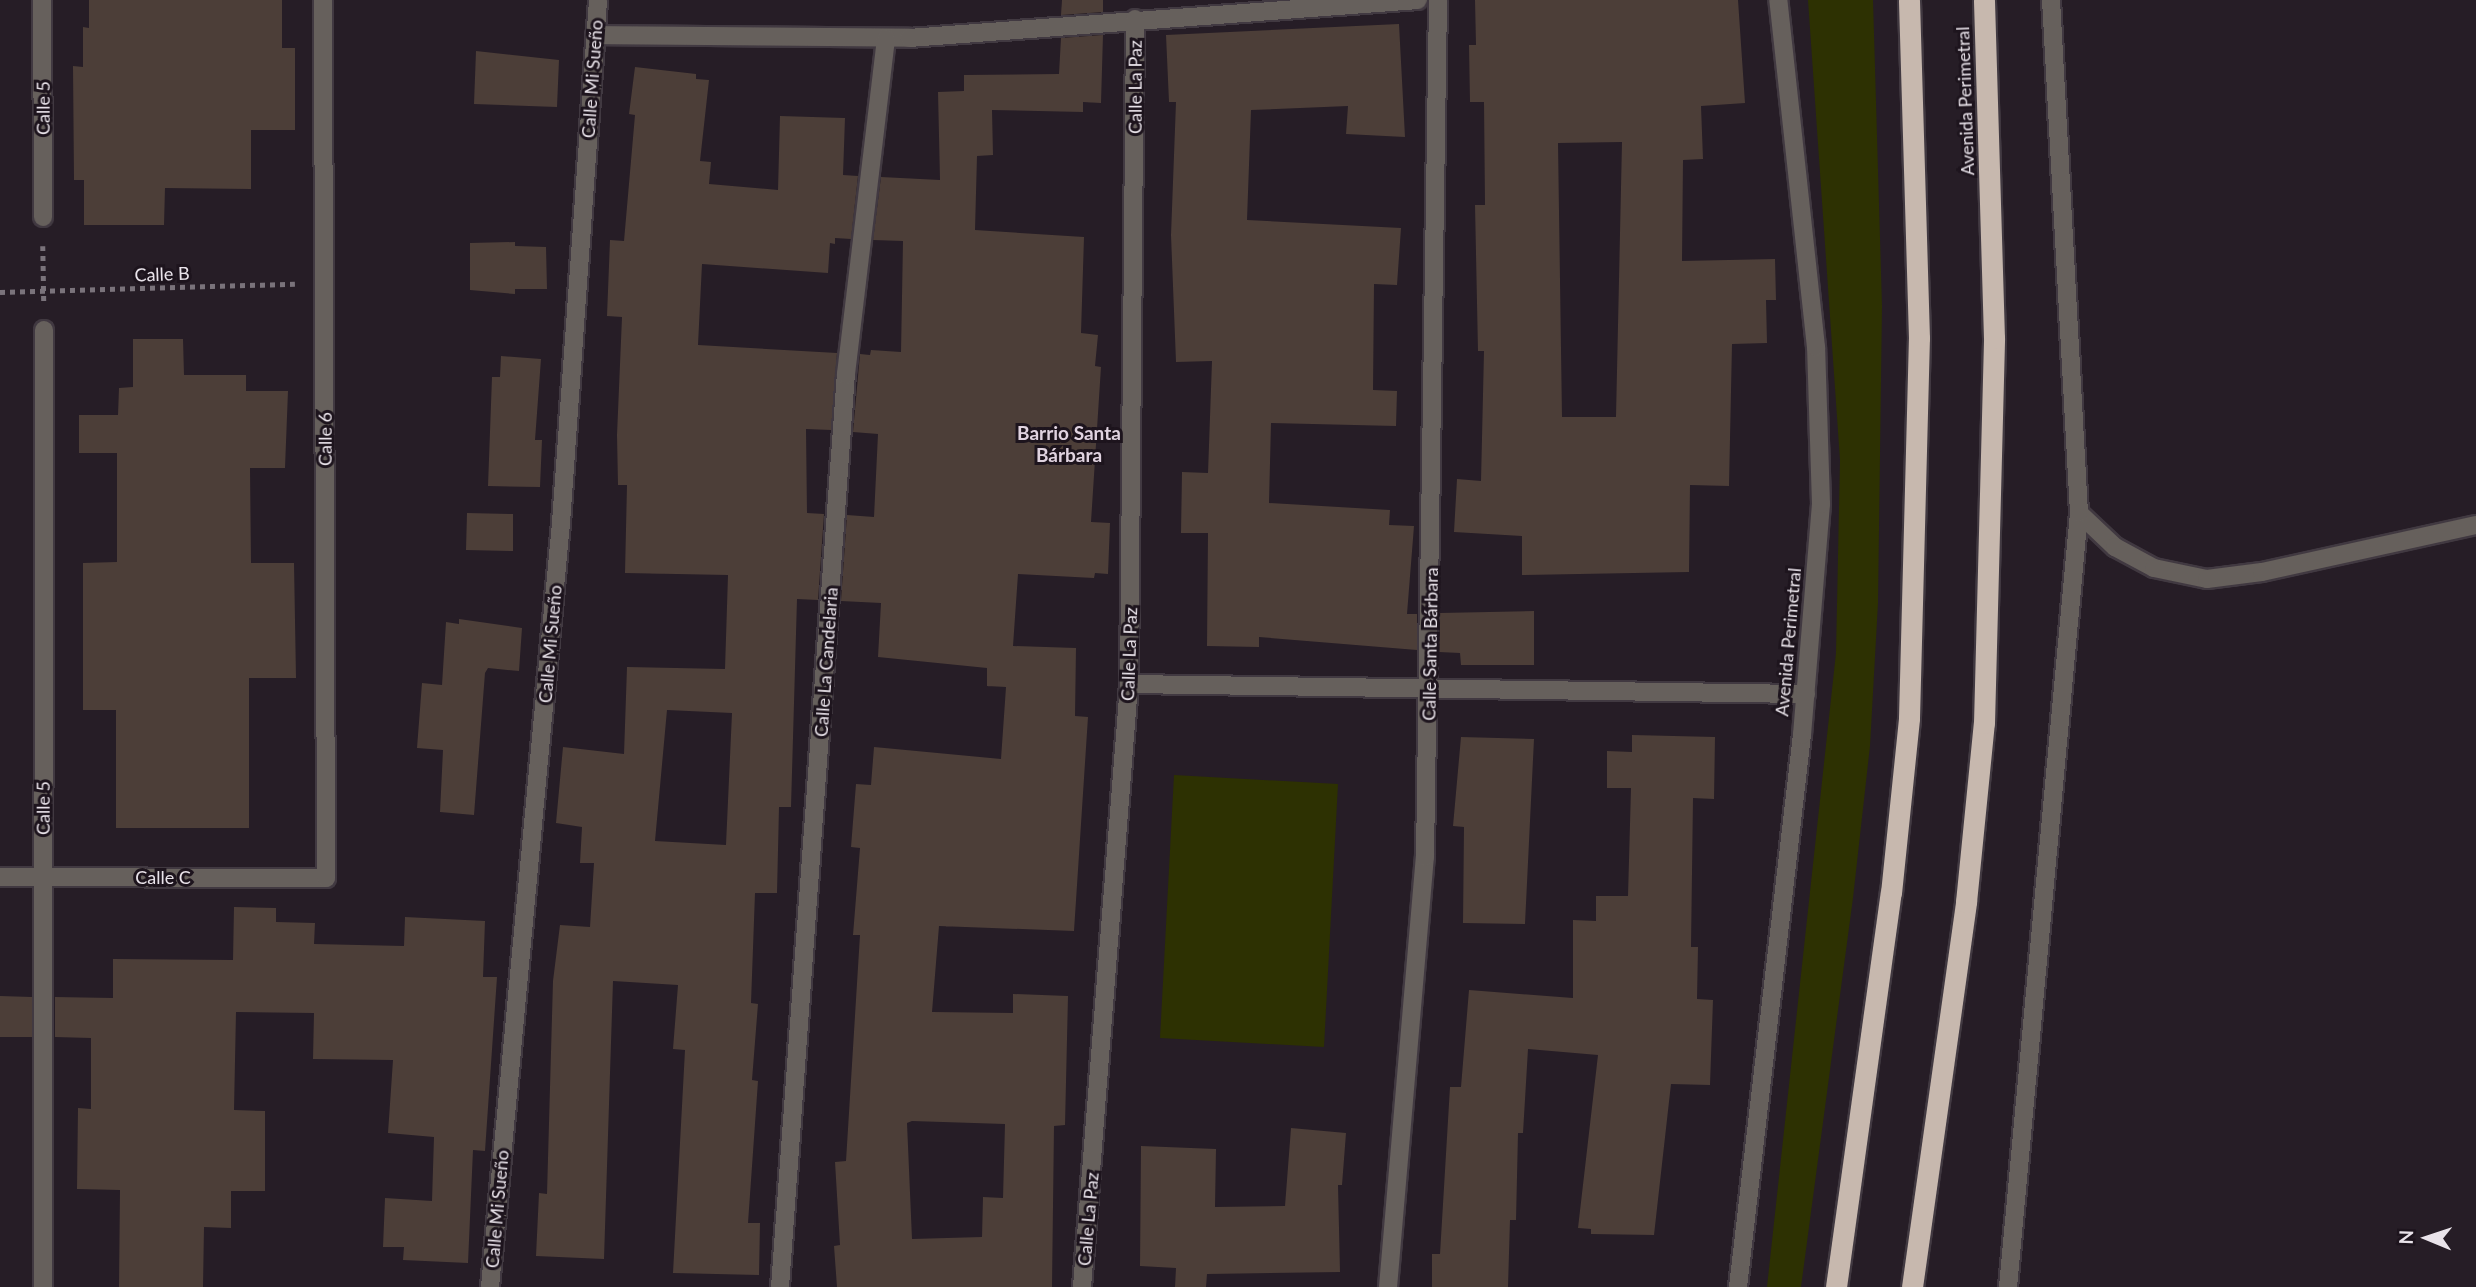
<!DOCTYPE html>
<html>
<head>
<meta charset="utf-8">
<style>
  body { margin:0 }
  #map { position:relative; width:2476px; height:1287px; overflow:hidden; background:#261d26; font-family:Lato,sans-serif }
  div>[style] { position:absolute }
  .green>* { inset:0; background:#2d3102 }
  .building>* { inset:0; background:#4c3e38 }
  .path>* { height:4.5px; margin-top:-2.25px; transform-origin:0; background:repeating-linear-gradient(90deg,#7a737b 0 5px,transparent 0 10px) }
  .roads { filter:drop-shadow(2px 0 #413941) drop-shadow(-2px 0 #413941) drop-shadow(0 2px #413941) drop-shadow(0 -2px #413941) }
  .minor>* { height:18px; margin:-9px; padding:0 9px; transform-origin:9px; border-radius:9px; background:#66605c }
  .highway>* { height:21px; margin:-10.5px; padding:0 10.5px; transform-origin:10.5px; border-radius:10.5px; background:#c7b8ae }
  span { translate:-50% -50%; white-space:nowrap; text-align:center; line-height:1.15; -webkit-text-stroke:6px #1d141d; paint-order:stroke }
  .street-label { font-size:18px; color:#e9e3ea }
  .neighbourhood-label { font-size:19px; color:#e0d3e0; font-weight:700 }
  .north { position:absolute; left:2392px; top:1203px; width:70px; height:70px; -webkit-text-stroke:5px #1d141d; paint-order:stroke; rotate:272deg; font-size:19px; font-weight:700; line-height:28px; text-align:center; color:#e9e3ea }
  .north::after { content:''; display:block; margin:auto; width:24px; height:32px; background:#e9e3ea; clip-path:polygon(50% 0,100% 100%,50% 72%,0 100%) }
</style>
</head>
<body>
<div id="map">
  <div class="green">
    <div style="clip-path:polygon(1808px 0,1873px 0,1882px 306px,1878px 603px,1870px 746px,1853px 898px,1801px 1287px,1767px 1287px,1836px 653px,1840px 460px)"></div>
    <div style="clip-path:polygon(1174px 775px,1338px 784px,1324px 1047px,1160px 1038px)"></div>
  </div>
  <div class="building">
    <div style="clip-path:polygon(89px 0,282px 0,282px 48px,295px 48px,295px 130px,251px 130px,251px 189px,165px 188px,164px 225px,84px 225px,84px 180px,74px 180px,73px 66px,83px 67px,83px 27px,89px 28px)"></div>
    <div style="clip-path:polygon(1062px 0,1103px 0,1103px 12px,1061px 15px)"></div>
    <div style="clip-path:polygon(evenodd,1475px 0,1738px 0,1745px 103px,1701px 106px,1703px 159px,1683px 160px,1682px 261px,1775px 259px,1776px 300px,1766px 300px,1767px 343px,1732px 344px,1729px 486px,1690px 485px,1689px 572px,1522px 575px,1522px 536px,1454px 532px,1457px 479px,1481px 481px,1484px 351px,1478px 351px,1475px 205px,1485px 205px,1484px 102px,1470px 102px,1469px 45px,1476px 45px,1475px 0,1622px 142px,1616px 417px,1562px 417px,1558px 143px,1622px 142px)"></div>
    <div style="clip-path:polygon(1399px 24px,1405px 137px,1346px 134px,1348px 106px,1251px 110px,1247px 220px,1401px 228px,1397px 285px,1374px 284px,1373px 390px,1397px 391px,1396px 426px,1271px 423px,1269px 503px,1390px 510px,1389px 525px,1414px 526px,1407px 614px,1417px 614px,1417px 650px,1259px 637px,1259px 647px,1207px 646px,1208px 533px,1181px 533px,1182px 472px,1208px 473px,1212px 361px,1176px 362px,1171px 235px,1176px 102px,1169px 102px,1166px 35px)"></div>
    <div style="clip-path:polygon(evenodd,1103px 35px,1101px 103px,1083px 102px,1083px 112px,992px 110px,993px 155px,977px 156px,975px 230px,1084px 237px,1081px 333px,1098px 335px,1095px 366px,1101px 367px,1091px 522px,1110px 523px,1108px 574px,1095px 573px,1094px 578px,1018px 574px,1013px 646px,1076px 648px,1075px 716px,1088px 717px,1074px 931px,939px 926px,932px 1012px,1013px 1013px,1013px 994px,1068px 996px,1065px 1125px,1054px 1126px,1052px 1287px,837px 1287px,834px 1246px,840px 1245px,835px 1162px,846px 1161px,860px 935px,853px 935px,860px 848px,851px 847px,856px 784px,871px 785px,874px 747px,1001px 759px,1006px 687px,987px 686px,987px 668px,878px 657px,881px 603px,841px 601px,847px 515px,874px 517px,878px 434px,853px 432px,860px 354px,870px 355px,871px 350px,901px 352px,903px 241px,873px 240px,881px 177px,940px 180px,938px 92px,964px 91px,964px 75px,1059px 74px,1061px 38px,1103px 35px,912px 1121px,1005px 1124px,1003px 1198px,983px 1197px,982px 1237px,912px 1239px,907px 1123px,912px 1121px)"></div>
    <div style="clip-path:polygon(476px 51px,559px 60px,557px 107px,474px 104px)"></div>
    <div style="clip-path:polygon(evenodd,635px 67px,696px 74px,696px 79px,709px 80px,700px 161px,711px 162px,709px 184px,778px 190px,780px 116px,845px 118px,843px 175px,858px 176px,851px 239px,835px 238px,835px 244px,830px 243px,828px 273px,702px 264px,698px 345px,837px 353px,831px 430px,806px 429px,807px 513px,824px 514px,818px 600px,797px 599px,791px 807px,779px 807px,777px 893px,755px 893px,751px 1003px,758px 1004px,752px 1080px,758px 1081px,748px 1223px,760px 1223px,759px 1275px,673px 1273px,685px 1050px,673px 1049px,678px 985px,613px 981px,604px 1259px,536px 1256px,539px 1193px,547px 1194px,553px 981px,560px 925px,590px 927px,594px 863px,580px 863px,582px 827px,556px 823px,563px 747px,624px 754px,627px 667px,725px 669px,728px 575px,625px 573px,627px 485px,618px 485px,617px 435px,622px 317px,607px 316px,610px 240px,624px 241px,635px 115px,629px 114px,635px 67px,667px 710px,732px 713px,726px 845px,655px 841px,667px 710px)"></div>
    <div style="clip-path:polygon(515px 242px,515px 246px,546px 247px,547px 289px,515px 289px,515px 294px,470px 290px,470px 243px)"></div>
    <div style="clip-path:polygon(133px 339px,183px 339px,184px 375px,246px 375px,246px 391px,288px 391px,285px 468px,250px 468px,251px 563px,294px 563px,296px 678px,249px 678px,249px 828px,116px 828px,116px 710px,83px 710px,83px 563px,117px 562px,117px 453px,79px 453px,79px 415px,118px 415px,119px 388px,133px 387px)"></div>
    <div style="clip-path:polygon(501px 356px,541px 359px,535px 440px,542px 440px,540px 487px,488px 486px,492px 377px,500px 377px)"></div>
    <div style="clip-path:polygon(467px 513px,513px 514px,513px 551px,466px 550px)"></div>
    <div style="clip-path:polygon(1534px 611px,1534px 665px,1461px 665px,1460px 653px,1439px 652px,1440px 613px)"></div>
    <div style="clip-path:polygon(459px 619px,522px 628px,519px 671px,488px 668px,485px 673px,474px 815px,440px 812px,443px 750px,417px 748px,422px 683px,442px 685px,446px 622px,459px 624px)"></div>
    <div style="clip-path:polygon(1632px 735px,1715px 737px,1714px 799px,1693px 798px,1691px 947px,1698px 947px,1697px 999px,1713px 1000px,1710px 1085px,1671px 1084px,1654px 1235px,1591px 1234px,1591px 1229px,1578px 1228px,1598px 1055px,1528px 1049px,1523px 1133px,1518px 1133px,1516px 1220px,1510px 1220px,1508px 1287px,1432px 1287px,1432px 1254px,1440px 1254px,1450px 1087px,1461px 1087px,1469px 990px,1573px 998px,1573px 920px,1596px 921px,1596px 896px,1628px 896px,1631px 788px,1607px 788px,1607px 751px,1632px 752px)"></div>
    <div style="clip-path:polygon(1461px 737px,1534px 739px,1525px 924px,1463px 923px,1464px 827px,1453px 826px)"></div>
    <div style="clip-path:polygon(234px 907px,276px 908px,276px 922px,315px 923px,314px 944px,404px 946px,405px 917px,485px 921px,483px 977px,497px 977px,485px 1151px,473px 1150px,468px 1263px,403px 1260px,404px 1247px,383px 1247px,385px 1198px,432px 1201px,434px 1137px,388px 1133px,393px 1060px,313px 1059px,314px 1013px,236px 1012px,234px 1110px,265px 1111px,265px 1191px,231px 1191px,231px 1228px,204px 1227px,203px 1287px,119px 1287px,120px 1190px,77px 1189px,78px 1108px,91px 1109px,91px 1038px,55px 1037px,55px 997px,113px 998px,113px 959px,233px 960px)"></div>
    <div style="clip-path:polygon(0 996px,32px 997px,32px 1037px,0 1037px)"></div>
    <div style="clip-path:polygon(1291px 1128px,1346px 1133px,1342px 1185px,1338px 1185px,1340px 1272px,1207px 1274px,1206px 1287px,1175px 1287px,1176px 1268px,1140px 1266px,1141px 1146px,1216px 1149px,1215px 1207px,1285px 1206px)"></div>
  </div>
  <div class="path">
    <div style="left:43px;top:246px;width:55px;rotate:89deg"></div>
    <div style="left:0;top:292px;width:295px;rotate:-1.6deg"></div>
  </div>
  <div class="roads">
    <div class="minor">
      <div style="left:42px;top:0;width:217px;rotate:89.7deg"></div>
      <div style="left:595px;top:35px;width:314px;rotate:0.5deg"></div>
      <div style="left:909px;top:38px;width:510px;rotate:-4.27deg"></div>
      <div style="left:2079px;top:513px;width:50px;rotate:43.4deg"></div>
      <div style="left:2115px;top:547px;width:44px;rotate:28.3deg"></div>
      <div style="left:2154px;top:568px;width:54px;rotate:11.7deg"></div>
      <div style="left:2207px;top:579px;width:55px;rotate:-7.3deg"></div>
      <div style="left:2262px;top:572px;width:219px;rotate:-12.4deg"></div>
      <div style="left:1129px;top:684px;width:677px;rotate:0.85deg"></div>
      <div style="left:0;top:877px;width:326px;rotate:0.2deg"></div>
      <div style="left:326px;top:878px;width:878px;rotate:-90.2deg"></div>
      <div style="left:43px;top:1287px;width:957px;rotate:-89.94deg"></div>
      <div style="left:490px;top:1287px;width:767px;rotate:-84.69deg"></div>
      <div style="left:561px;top:523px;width:524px;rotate:-85.95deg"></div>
      <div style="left:780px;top:1287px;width:915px;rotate:-85.87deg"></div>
      <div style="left:846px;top:374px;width:338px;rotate:-83.2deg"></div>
      <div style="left:1082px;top:1287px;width:605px;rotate:-85.54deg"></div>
      <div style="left:1129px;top:684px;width:665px;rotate:-89.48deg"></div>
      <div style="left:1388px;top:1287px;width:432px;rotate:-85.1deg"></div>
      <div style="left:1425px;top:857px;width:857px;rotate:-89.13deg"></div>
      <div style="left:1738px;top:1287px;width:556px;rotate:-83.39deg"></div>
      <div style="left:1802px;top:735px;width:232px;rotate:-85.3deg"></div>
      <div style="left:1821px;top:504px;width:157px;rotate:-91.8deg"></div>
      <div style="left:1816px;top:347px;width:349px;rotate:-96.2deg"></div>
      <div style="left:2008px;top:1287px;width:777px;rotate:-84.76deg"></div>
      <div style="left:2079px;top:513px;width:514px;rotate:-93.12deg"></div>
    </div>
    <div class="highway">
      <div style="left:1836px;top:1287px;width:398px;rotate:-82.1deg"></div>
      <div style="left:1891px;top:893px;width:176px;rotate:-84.1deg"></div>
      <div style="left:1909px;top:718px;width:380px;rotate:-88.5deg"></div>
      <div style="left:1919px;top:338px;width:338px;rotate:-91.7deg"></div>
      <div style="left:1912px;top:1287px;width:389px;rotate:-82deg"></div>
      <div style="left:1966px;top:902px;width:180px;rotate:-84.3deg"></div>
      <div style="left:1984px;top:723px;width:385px;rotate:-88.5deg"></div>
      <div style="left:1994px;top:338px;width:338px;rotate:-91.7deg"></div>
    </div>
  </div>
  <div class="street-label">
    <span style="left:592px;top:79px;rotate:-86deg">Calle Mi Sueño</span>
    <span style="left:1135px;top:87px;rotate:-90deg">Calle La Paz</span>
    <span style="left:1965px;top:101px;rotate:-92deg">Avenida Perimetral</span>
    <span style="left:43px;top:108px;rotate:-90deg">Calle 5</span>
    <span style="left:162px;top:274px;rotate:-2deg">Calle B</span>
    <span style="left:325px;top:439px;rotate:-90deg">Calle 6</span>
    <span style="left:1788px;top:642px;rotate:-85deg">Avenida Perimetral</span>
    <span style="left:550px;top:644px;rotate:-85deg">Calle Mi Sueño</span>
    <span style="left:1430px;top:644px;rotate:-89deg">Calle Santa Bárbara</span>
    <span style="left:1129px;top:654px;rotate:-88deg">Calle La Paz</span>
    <span style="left:826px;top:662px;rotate:-86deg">Calle La Candelaria</span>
    <span style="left:43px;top:808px;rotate:-90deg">Calle 5</span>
    <span style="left:163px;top:877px">Calle C</span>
    <span style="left:497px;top:1209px;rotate:-85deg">Calle Mi Sueño</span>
    <span style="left:1088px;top:1219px;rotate:-85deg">Calle La Paz</span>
  </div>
  <div class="neighbourhood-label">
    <span style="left:1069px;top:444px">Barrio Santa<br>Bárbara</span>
  </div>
  <div class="north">N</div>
</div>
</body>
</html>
